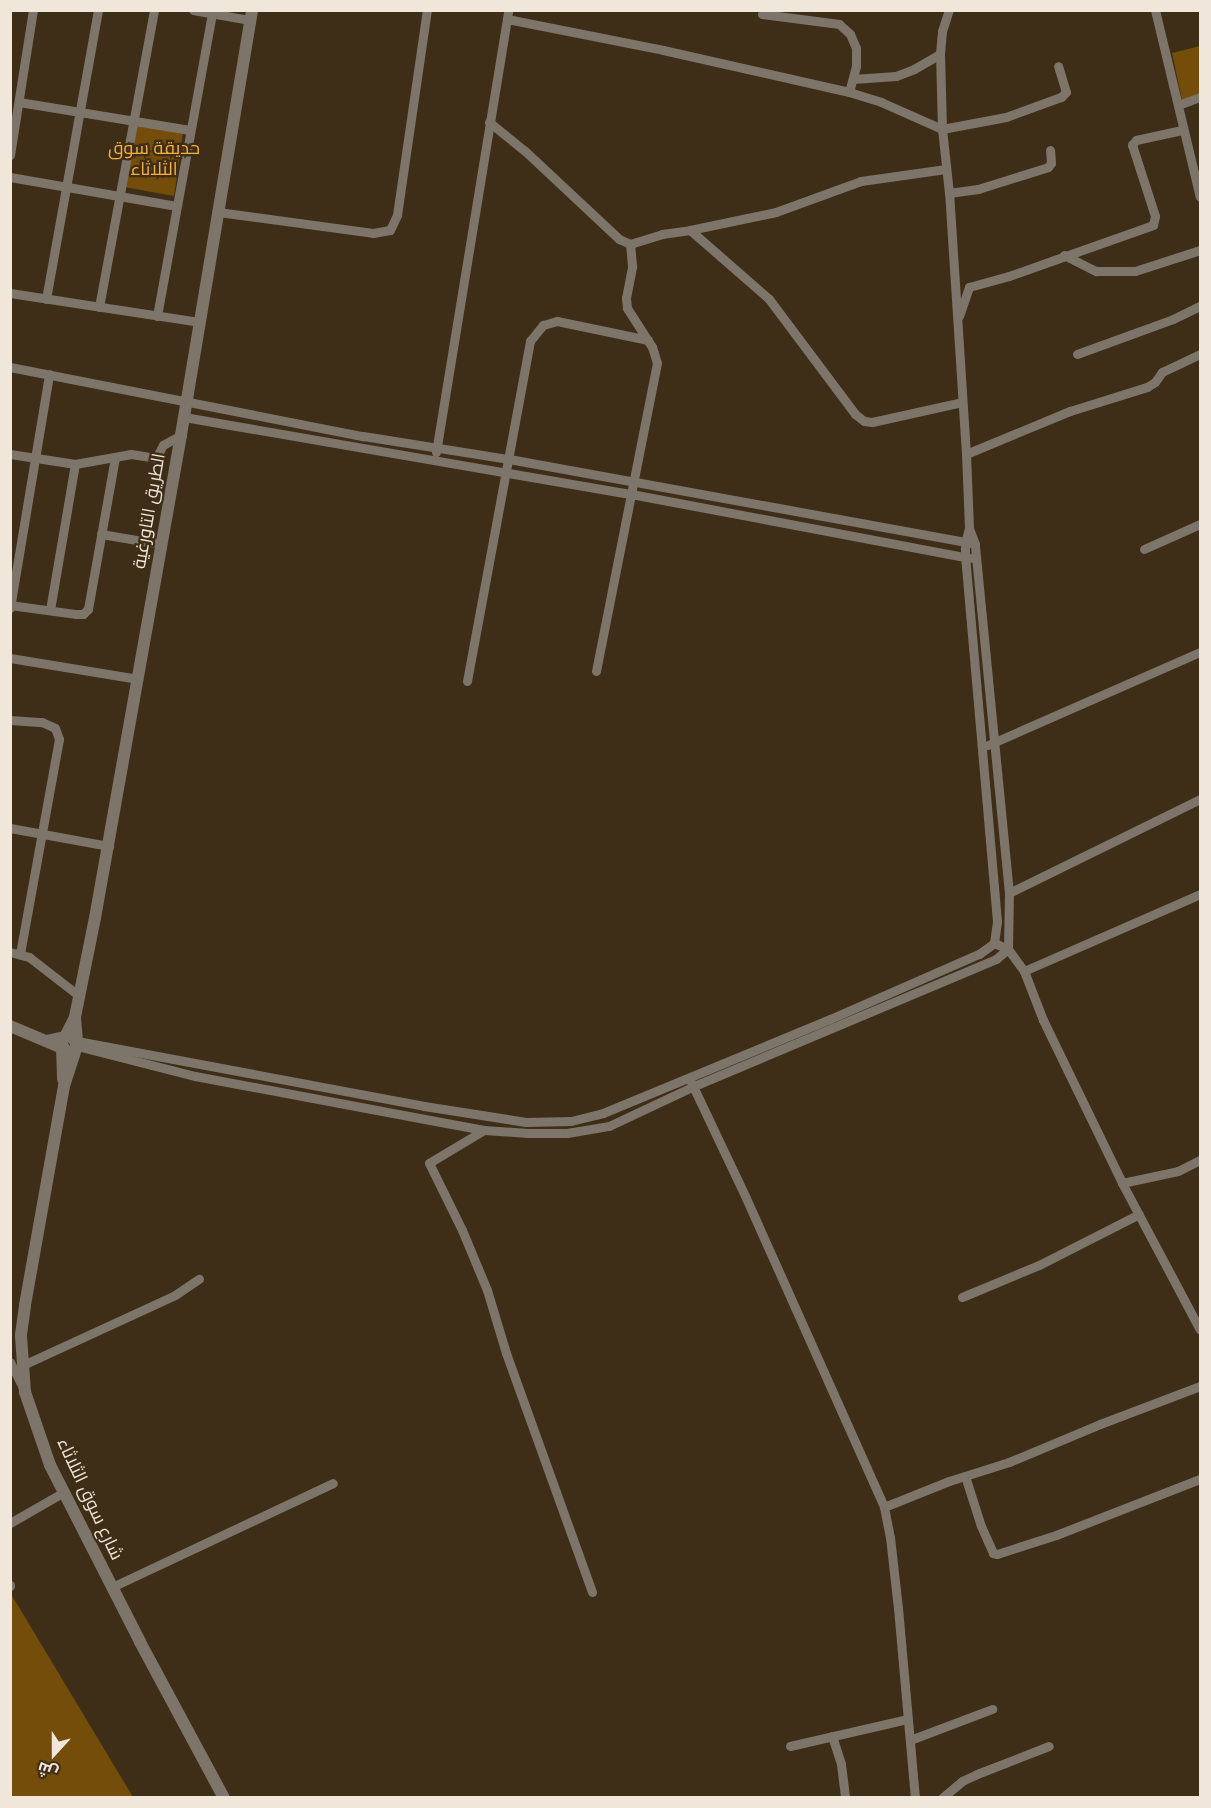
<!DOCTYPE html>
<html>
<head>
<meta charset="utf-8">
<style>
  body { margin:0 }
  #map { position:relative; width:1211px; height:1808px; overflow:hidden; background:#3e2e18; font-family:Mulish,Cairo,sans-serif }
  div>[style] { position:absolute }
  .green>* { inset:0; background:#744d0a }
  .minor>* { height:9px; margin:-4.5px; padding:0 4.5px; transform-origin:4.5px; border-radius:4.5px; background:#7d746a }
  .tertiary>* { height:12px; margin:-6px; padding:0 6px; transform-origin:6px; border-radius:6px; background:#7d746a }
  span { translate:-50% -50%; white-space:nowrap; text-align:center; line-height:1.15; -webkit-text-stroke:4.5px #3e2e18; paint-order:stroke }
  .park-label { font-size:18px; color:#fcb03b }
  .street-label { font-size:18px; color:#f0e6d9 }
  .frame { position:absolute; inset:0; border:12px solid #f0e6d9; pointer-events:none }
  .north { position:absolute; left:24px; top:1724px; width:60px; height:60px; -webkit-text-stroke:4px #3e2e18; paint-order:stroke; rotate:201deg; font-size:16px; font-weight:700; line-height:24px; text-align:center; color:#f0e6d9 }
  .north::after { content:''; display:block; margin:auto; width:21px; height:27px; background:#f0e6d9; clip-path:polygon(50% 0,100% 100%,50% 72%,0 100%) }
</style>
</head>
<body>
<div id="map">
  <div class="green">
    <div style="clip-path:polygon(1200px 46px,1200px 94px,1182px 100px,1172px 53px)"></div>
    <div style="clip-path:polygon(135px 123px,183px 132px,174px 196px,124px 187px)"></div>
    <div style="clip-path:polygon(11px 1594px,133px 1797px,11px 1797px)"></div>
  </div>
  <div class="minor">
    <div style="left:193px;top:10px;width:58px;rotate:10deg"></div>
    <div style="left:1155px;top:10px;width:192px;rotate:76.5deg"></div>
    <div style="left:762px;top:14px;width:78px;rotate:7.4deg"></div>
    <div style="left:839px;top:24px;width:15px;rotate:42deg"></div>
    <div style="left:850px;top:34px;width:15px;rotate:67deg"></div>
    <div style="left:856px;top:48px;width:18px;rotate:90deg"></div>
    <div style="left:856px;top:66px;width:27px;rotate:105deg"></div>
    <div style="left:507px;top:19px;width:159px;rotate:11.2deg"></div>
    <div style="left:663px;top:50px;width:191px;rotate:12.7deg"></div>
    <div style="left:849px;top:92px;width:34px;rotate:17deg"></div>
    <div style="left:881px;top:102px;width:67px;rotate:23.9deg"></div>
    <div style="left:942px;top:129px;width:65px;rotate:-10.6deg"></div>
    <div style="left:1006px;top:117px;width:59px;rotate:-20deg"></div>
    <div style="left:1061px;top:97px;width:7px;rotate:-45deg"></div>
    <div style="left:1066px;top:92px;width:27px;rotate:-107deg"></div>
    <div style="left:853px;top:79px;width:43px;rotate:-4deg"></div>
    <div style="left:896px;top:76px;width:19px;rotate:-21deg"></div>
    <div style="left:914px;top:69px;width:30px;rotate:-30deg"></div>
    <div style="left:19px;top:102px;width:173px;rotate:9.3deg"></div>
    <div style="left:1178px;top:105px;width:23px;rotate:-20deg"></div>
    <div style="left:489px;top:122px;width:46px;rotate:38.9deg"></div>
    <div style="left:525px;top:151px;width:129px;rotate:43.1deg"></div>
    <div style="left:619px;top:239px;width:12px;rotate:24deg"></div>
    <div style="left:630px;top:244px;width:34px;rotate:-17deg"></div>
    <div style="left:662px;top:234px;width:28px;rotate:-8deg"></div>
    <div style="left:10px;top:155px;width:147px;rotate:-81deg"></div>
    <div style="left:946px;top:169px;width:86px;rotate:172deg"></div>
    <div style="left:861px;top:181px;width:90px;rotate:160deg"></div>
    <div style="left:776px;top:212px;width:88px;rotate:168.2deg"></div>
    <div style="left:690px;top:230px;width:105px;rotate:41.1deg"></div>
    <div style="left:769px;top:299px;width:144px;rotate:53.2deg"></div>
    <div style="left:855px;top:414px;width:11px;rotate:38deg"></div>
    <div style="left:864px;top:421px;width:8px;rotate:7deg"></div>
    <div style="left:872px;top:422px;width:92px;rotate:-12.5deg"></div>
    <div style="left:10px;top:177px;width:169px;rotate:9.9deg"></div>
    <div style="left:949px;top:193px;width:29px;rotate:-8deg"></div>
    <div style="left:978px;top:189px;width:73px;rotate:-17.4deg"></div>
    <div style="left:1048px;top:167px;width:5px;rotate:-53deg"></div>
    <div style="left:1051px;top:163px;width:13px;rotate:-94deg"></div>
    <div style="left:218px;top:212px;width:156px;rotate:7.7deg"></div>
    <div style="left:373px;top:233px;width:17px;rotate:-10deg"></div>
    <div style="left:390px;top:230px;width:17px;rotate:-65deg"></div>
    <div style="left:397px;top:215px;width:207px;rotate:-81.7deg"></div>
    <div style="left:1064px;top:255px;width:36px;rotate:27deg"></div>
    <div style="left:1096px;top:271px;width:39px"></div>
    <div style="left:1135px;top:271px;width:68px;rotate:-17.9deg"></div>
    <div style="left:10px;top:293px;width:191px;rotate:8.7deg"></div>
    <div style="left:46px;top:299px;width:294px;rotate:-79.8deg"></div>
    <div style="left:99px;top:307px;width:302px;rotate:-79.5deg"></div>
    <div style="left:157px;top:316px;width:308px;rotate:-79.7deg"></div>
    <div style="left:959px;top:316px;width:31px;rotate:-71deg"></div>
    <div style="left:969px;top:287px;width:41px;rotate:-15.4deg"></div>
    <div style="left:1009px;top:276px;width:153px;rotate:-19.5deg"></div>
    <div style="left:1153px;top:225px;width:9px;rotate:-77deg"></div>
    <div style="left:1155px;top:216px;width:75px;rotate:-107.9deg"></div>
    <div style="left:1132px;top:145px;width:6px;rotate:-51deg"></div>
    <div style="left:1136px;top:140px;width:47px;rotate:-12.3deg"></div>
    <div style="left:1077px;top:354px;width:102px;rotate:-20deg"></div>
    <div style="left:1173px;top:319px;width:30px;rotate:-26deg"></div>
    <div style="left:10px;top:367px;width:360px;rotate:11.1deg"></div>
    <div style="left:363px;top:436px;width:148px;rotate:9deg"></div>
    <div style="left:509px;top:459px;width:469px;rotate:10.3deg"></div>
    <div style="left:184px;top:417px;width:454px;rotate:9.8deg"></div>
    <div style="left:631px;top:494px;width:345px;rotate:10.7deg"></div>
    <div style="left:436px;top:452px;width:448px;rotate:-80.7deg"></div>
    <div style="left:10px;top:454px;width:66px;rotate:8.7deg"></div>
    <div style="left:75px;top:464px;width:57px;rotate:-10.1deg"></div>
    <div style="left:131px;top:454px;width:25px;rotate:9deg"></div>
    <div style="left:156px;top:458px;width:15px;rotate:-62deg"></div>
    <div style="left:163px;top:445px;width:21px;rotate:-29deg"></div>
    <div style="left:966px;top:454px;width:113px;rotate:-22.5deg"></div>
    <div style="left:1070px;top:411px;width:81px;rotate:-17.3deg"></div>
    <div style="left:1147px;top:387px;width:9px;rotate:-32deg"></div>
    <div style="left:1155px;top:382px;width:12px;rotate:-55deg"></div>
    <div style="left:1162px;top:372px;width:42px;rotate:-25.3deg"></div>
    <div style="left:101px;top:534px;width:61px;rotate:9.5deg"></div>
    <div style="left:1144px;top:549px;width:61px;rotate:-24.1deg"></div>
    <div style="left:10px;top:605px;width:67px;rotate:7.8deg"></div>
    <div style="left:76px;top:614px;width:7px"></div>
    <div style="left:83px;top:614px;width:7px;rotate:-45deg"></div>
    <div style="left:88px;top:609px;width:153px;rotate:-79.9deg"></div>
    <div style="left:10px;top:608px;width:237px;rotate:-80.5deg"></div>
    <div style="left:50px;top:610px;width:148px;rotate:-80.3deg"></div>
    <div style="left:10px;top:658px;width:130px;rotate:9.3deg"></div>
    <div style="left:596px;top:671px;width:314px;rotate:-78.8deg"></div>
    <div style="left:657px;top:363px;width:17px;rotate:-107deg"></div>
    <div style="left:652px;top:347px;width:46px;rotate:-122.7deg"></div>
    <div style="left:627px;top:308px;width:10px;rotate:-96deg"></div>
    <div style="left:626px;top:298px;width:33px;rotate:-79deg"></div>
    <div style="left:632px;top:266px;width:22px;rotate:-95deg"></div>
    <div style="left:467px;top:681px;width:346px;rotate:-79.5deg"></div>
    <div style="left:530px;top:341px;width:21px;rotate:-51deg"></div>
    <div style="left:543px;top:325px;width:15px;rotate:-16deg"></div>
    <div style="left:557px;top:321px;width:93px;rotate:11.8deg"></div>
    <div style="left:10px;top:720px;width:32px;rotate:4deg"></div>
    <div style="left:42px;top:722px;width:14px;rotate:25deg"></div>
    <div style="left:55px;top:728px;width:12px;rotate:70deg"></div>
    <div style="left:59px;top:739px;width:219px;rotate:100.3deg"></div>
    <div style="left:988px;top:745px;width:232px;rotate:-23.7deg"></div>
    <div style="left:10px;top:828px;width:101px;rotate:10.3deg"></div>
    <div style="left:1009px;top:893px;width:213px;rotate:-26.2deg"></div>
    <div style="left:994px;top:943px;width:15px;rotate:23deg"></div>
    <div style="left:1008px;top:949px;width:27px;rotate:54deg"></div>
    <div style="left:1024px;top:971px;width:53px;rotate:68.8deg"></div>
    <div style="left:1043px;top:1020px;width:181px;rotate:64.1deg"></div>
    <div style="left:1122px;top:1183px;width:166px;rotate:62deg"></div>
    <div style="left:10px;top:952px;width:20px;rotate:15deg"></div>
    <div style="left:29px;top:957px;width:62px;rotate:37.8deg"></div>
    <div style="left:1024px;top:971px;width:192px;rotate:-23.6deg"></div>
    <div style="left:77px;top:1041px;width:353px;rotate:10.6deg"></div>
    <div style="left:424px;top:1106px;width:103px;rotate:8.9deg"></div>
    <div style="left:526px;top:1122px;width:45px;rotate:-1.3deg"></div>
    <div style="left:571px;top:1121px;width:33px;rotate:-14deg"></div>
    <div style="left:603px;top:1113px;width:246px;rotate:-22.5deg"></div>
    <div style="left:830px;top:1019px;width:163px;rotate:-23.6deg"></div>
    <div style="left:979px;top:954px;width:19px;rotate:-36deg"></div>
    <div style="left:994px;top:943px;width:22px;rotate:-82deg"></div>
    <div style="left:997px;top:921px;width:364px;rotate:-95deg"></div>
    <div style="left:965px;top:558px;width:15px;rotate:-90deg"></div>
    <div style="left:965px;top:543px;width:16px;rotate:-75deg"></div>
    <div style="left:969px;top:528px;width:74px;rotate:-92.3deg"></div>
    <div style="left:966px;top:454px;width:262px;rotate:-93.7deg"></div>
    <div style="left:949px;top:193px;width:64px;rotate:-96.2deg"></div>
    <div style="left:942px;top:129px;width:75px;rotate:-91.5deg"></div>
    <div style="left:940px;top:54px;width:23px;rotate:-85deg"></div>
    <div style="left:942px;top:31px;width:22px;rotate:-72deg"></div>
    <div style="left:77px;top:1046px;width:122px;rotate:14.3deg"></div>
    <div style="left:195px;top:1076px;width:239px;rotate:10.6deg"></div>
    <div style="left:430px;top:1120px;width:55px;rotate:10.5deg"></div>
    <div style="left:484px;top:1130px;width:44px;rotate:3.9deg"></div>
    <div style="left:528px;top:1133px;width:39px"></div>
    <div style="left:567px;top:1133px;width:43px;rotate:-9.5deg"></div>
    <div style="left:609px;top:1126px;width:94px;rotate:-25.2deg"></div>
    <div style="left:694px;top:1086px;width:328px;rotate:-22.8deg"></div>
    <div style="left:996px;top:959px;width:16px;rotate:-40deg"></div>
    <div style="left:1008px;top:949px;width:56px;rotate:-89deg"></div>
    <div style="left:1009px;top:893px;width:351px;rotate:-95.6deg"></div>
    <div style="left:975px;top:544px;width:17px;rotate:-111deg"></div>
    <div style="left:691px;top:1082px;width:128px;rotate:64.6deg"></div>
    <div style="left:746px;top:1198px;width:338px;rotate:65.9deg"></div>
    <div style="left:884px;top:1507px;width:31px;rotate:79deg"></div>
    <div style="left:890px;top:1537px;width:71px;rotate:83.6deg"></div>
    <div style="left:898px;top:1608px;width:191px;rotate:84.9deg"></div>
    <div style="left:484px;top:1130px;width:64px;rotate:149deg"></div>
    <div style="left:429px;top:1163px;width:75px;rotate:63.8deg"></div>
    <div style="left:462px;top:1230px;width:65px;rotate:67.4deg"></div>
    <div style="left:487px;top:1290px;width:66px;rotate:73.2deg"></div>
    <div style="left:506px;top:1353px;width:254px;rotate:70.2deg"></div>
    <div style="left:1122px;top:1183px;width:57px;rotate:-12.1deg"></div>
    <div style="left:1178px;top:1171px;width:25px;rotate:-27deg"></div>
    <div style="left:962px;top:1297px;width:83px;rotate:-22.6deg"></div>
    <div style="left:1039px;top:1265px;width:112px;rotate:-27deg"></div>
    <div style="left:10px;top:1362px;width:28px;rotate:63deg"></div>
    <div style="left:23px;top:1365px;width:167px;rotate:-24.7deg"></div>
    <div style="left:175px;top:1295px;width:29px;rotate:-34deg"></div>
    <div style="left:965px;top:1476px;width:52px;rotate:72.3deg"></div>
    <div style="left:981px;top:1526px;width:30px;rotate:66deg"></div>
    <div style="left:993px;top:1553px;width:4px;rotate:14deg"></div>
    <div style="left:997px;top:1554px;width:62px;rotate:-17.9deg"></div>
    <div style="left:1056px;top:1535px;width:155px;rotate:-21.3deg"></div>
    <div style="left:884px;top:1507px;width:70px;rotate:-21.8deg"></div>
    <div style="left:949px;top:1481px;width:63px;rotate:-17.6deg"></div>
    <div style="left:1009px;top:1462px;width:99px;rotate:-22.7deg"></div>
    <div style="left:1100px;top:1424px;width:107px;rotate:-20.8deg"></div>
    <div style="left:10px;top:1523px;width:62px;rotate:-29.9deg"></div>
    <div style="left:10px;top:1585px;width:1px;rotate:90deg"></div>
    <div style="left:112px;top:1587px;width:244px;rotate:-25.2deg"></div>
    <div style="left:832px;top:1736px;width:29px;rotate:72deg"></div>
    <div style="left:841px;top:1764px;width:34px;rotate:83deg"></div>
    <div style="left:910px;top:1740px;width:88px;rotate:-20.7deg"></div>
    <div style="left:790px;top:1746px;width:121px;rotate:-12.9deg"></div>
    <div style="left:942px;top:1798px;width:26px;rotate:-40deg"></div>
    <div style="left:962px;top:1781px;width:17px;rotate:-25deg"></div>
    <div style="left:977px;top:1774px;width:77px;rotate:-21.3deg"></div>
  </div>
  <div class="tertiary">
    <div style="left:10px;top:1026px;width:56px;rotate:22.9deg"></div>
    <div style="left:62px;top:1048px;width:31px;rotate:88deg"></div>
    <div style="left:46px;top:1041px;width:19px;rotate:-12deg"></div>
    <div style="left:65px;top:1037px;width:3px;rotate:-18deg"></div>
    <div style="left:68px;top:1036px;width:3px"></div>
    <div style="left:71px;top:1036px;width:10px;rotate:53deg"></div>
    <div style="left:77px;top:1044px;width:8px;rotate:113deg"></div>
    <div style="left:74px;top:1051px;width:8px;rotate:173deg"></div>
    <div style="left:66px;top:1052px;width:10px;rotate:-119deg"></div>
    <div style="left:61px;top:1043px;width:7px;rotate:-56deg"></div>
    <div style="left:65px;top:1037px;width:20px;rotate:-63deg"></div>
    <div style="left:77px;top:1041px;width:24px;rotate:-95deg"></div>
    <div style="left:75px;top:1017px;width:101px;rotate:-78.6deg"></div>
    <div style="left:95px;top:918px;width:491px;rotate:-79.9deg"></div>
    <div style="left:181px;top:435px;width:431px;rotate:-80.5deg"></div>
    <div style="left:76px;top:1049px;width:39px;rotate:108deg"></div>
    <div style="left:64px;top:1086px;width:223px;rotate:100.1deg"></div>
    <div style="left:25px;top:1306px;width:30px;rotate:98deg"></div>
    <div style="left:21px;top:1336px;width:56px;rotate:85.9deg"></div>
    <div style="left:25px;top:1392px;width:77px;rotate:71.1deg"></div>
    <div style="left:50px;top:1465px;width:199px;rotate:63deg"></div>
    <div style="left:140px;top:1642px;width:177px;rotate:61.7deg"></div>
  </div>
  <div class="park-label">
    <span style="left:154px;top:159px">حديقة سوق<br>الثلاثاء</span>
  </div>
  <div class="street-label">
    <span style="left:149px;top:511px;rotate:-80deg">الطريق التاورغية</span>
    <span style="left:90px;top:1499px;rotate:65deg">شارع سوق الثلاثاء</span>
  </div>
  <div class="frame"></div>
  <div class="north">ش</div>
</div>
</body>
</html>
